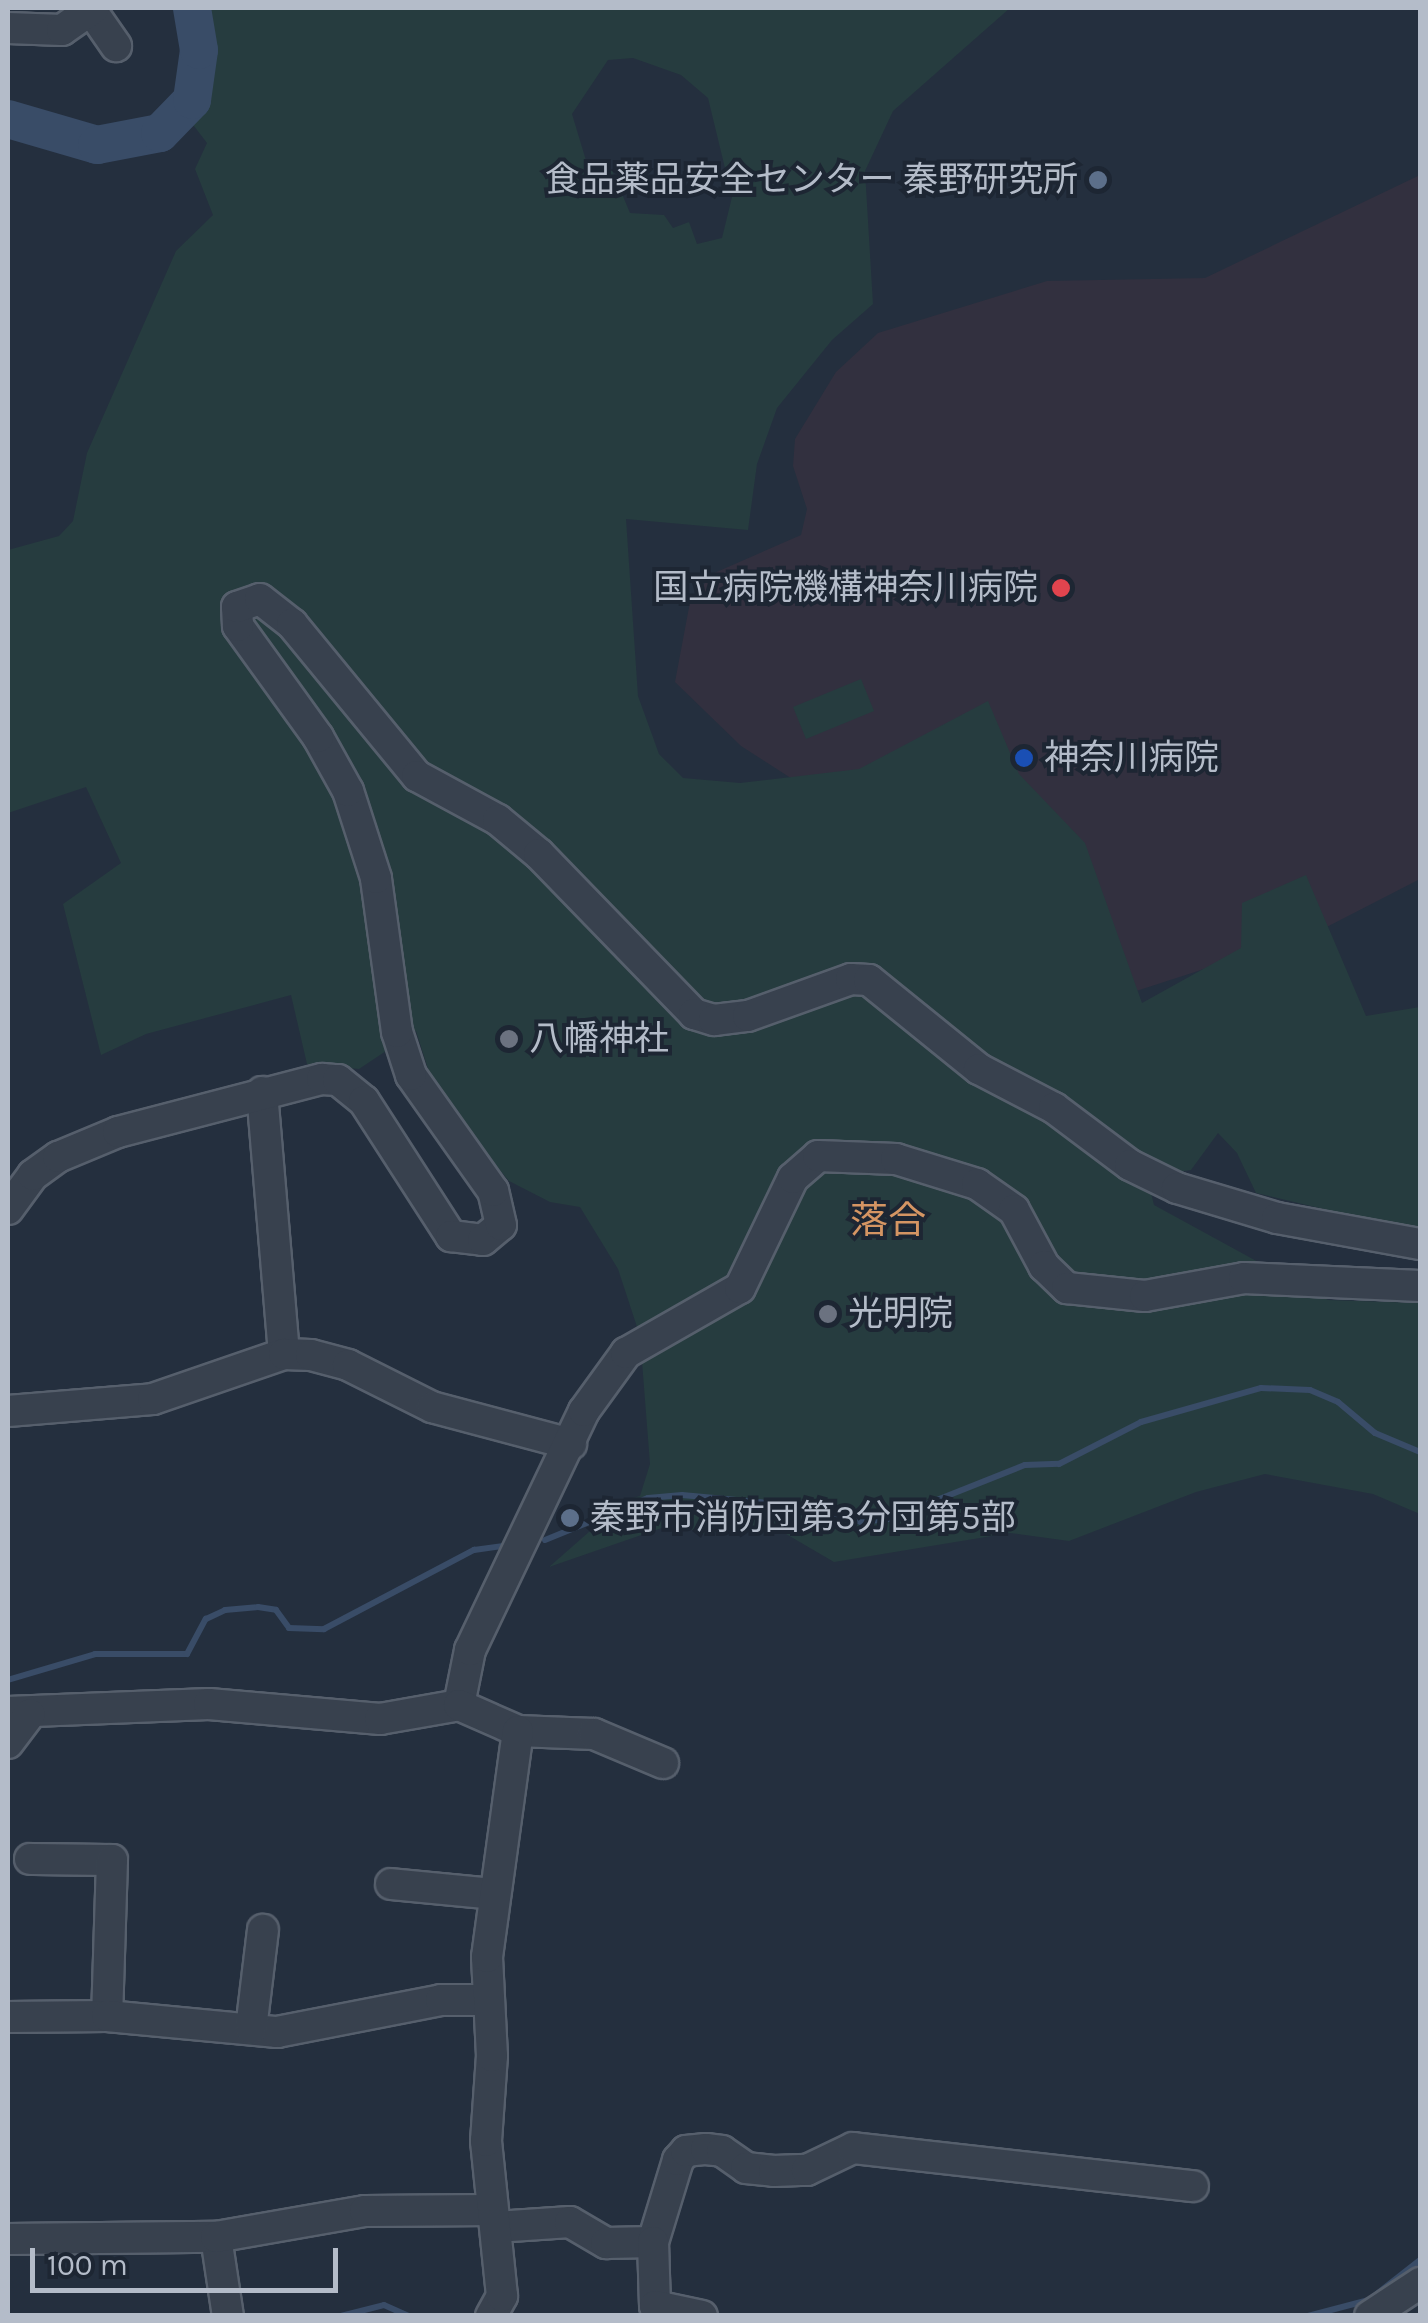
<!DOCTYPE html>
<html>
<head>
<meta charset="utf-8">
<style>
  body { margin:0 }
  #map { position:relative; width:1428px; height:2323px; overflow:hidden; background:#242f3e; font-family:Karla,"Noto Sans JP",sans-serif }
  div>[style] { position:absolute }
  .medical>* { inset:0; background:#32303f }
  .green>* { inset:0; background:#263c3f }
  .stream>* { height:6px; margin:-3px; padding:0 3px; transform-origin:3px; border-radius:3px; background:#394c67 }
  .river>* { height:38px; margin:-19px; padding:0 19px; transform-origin:19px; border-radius:19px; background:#394c67 }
  .roads { filter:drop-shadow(2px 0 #565f6c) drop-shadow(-2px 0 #565f6c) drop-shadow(0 2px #565f6c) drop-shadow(0 -2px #565f6c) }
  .minor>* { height:30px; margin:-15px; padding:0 15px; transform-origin:15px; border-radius:15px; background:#38414e }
  .dots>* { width:28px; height:28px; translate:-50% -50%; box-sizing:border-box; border:5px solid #1d2633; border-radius:50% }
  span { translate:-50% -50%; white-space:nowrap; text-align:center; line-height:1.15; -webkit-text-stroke:8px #1d2633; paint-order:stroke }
  .poi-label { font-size:35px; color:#b4bcc9 }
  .right { translate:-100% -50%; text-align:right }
  .left { translate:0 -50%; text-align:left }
  .neighbourhood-label { font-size:38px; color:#d59563 }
  .frame { position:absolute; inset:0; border:10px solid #b4bcc9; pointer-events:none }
  .scale { position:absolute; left:30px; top:2248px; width:308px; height:45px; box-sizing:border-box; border:5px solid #b4bcc9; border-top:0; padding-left:12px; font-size:30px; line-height:35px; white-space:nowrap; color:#b4bcc9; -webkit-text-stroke:8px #1d2633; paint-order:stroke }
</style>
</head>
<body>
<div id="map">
  <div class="medical">
    <div style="clip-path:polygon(1420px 175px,1420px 879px,1315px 933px,1127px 994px,741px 746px,675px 682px,690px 602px,712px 574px,801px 535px,807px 509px,793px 466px,795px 439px,836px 372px,878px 333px,1047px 281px,1205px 278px)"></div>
  </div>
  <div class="green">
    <div style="clip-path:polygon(evenodd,163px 8px,1010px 8px,893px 111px,865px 171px,873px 304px,832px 340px,777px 408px,757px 464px,748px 530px,626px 519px,638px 696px,659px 754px,683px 778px,740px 783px,859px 769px,988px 701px,1019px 774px,1085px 843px,1142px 1003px,1241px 948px,1242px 903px,1306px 875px,1366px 1016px,1420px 1007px,1420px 1232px,1256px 1193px,1237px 1153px,1218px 1133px,1191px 1170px,1147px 1177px,1154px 1205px,1328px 1300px,1420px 1303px,1420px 1514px,1373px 1494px,1265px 1474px,1196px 1492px,1069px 1541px,1010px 1533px,834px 1562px,774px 1527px,702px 1534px,676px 1523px,549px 1567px,598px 1524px,601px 1507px,640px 1496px,650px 1464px,640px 1336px,618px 1269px,580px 1207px,550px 1202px,509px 1181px,436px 1094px,416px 1031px,359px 1069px,307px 1064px,291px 995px,146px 1034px,101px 1055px,63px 904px,121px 863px,86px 787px,8px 813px,8px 550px,59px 536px,73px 521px,87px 453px,176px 251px,213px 215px,195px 169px,207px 143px,174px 100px,185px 70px,181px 11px,163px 8px,633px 58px,681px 75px,708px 98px,732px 197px,722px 238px,697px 244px,689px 222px,673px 228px,664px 215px,630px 213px,612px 170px,591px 177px,572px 114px,608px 60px,633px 58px)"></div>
    <div style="clip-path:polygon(861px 679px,874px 711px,806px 739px,793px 707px)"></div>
  </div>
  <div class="stream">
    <div style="left:545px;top:1540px;width:111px;rotate:-22.2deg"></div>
    <div style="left:648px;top:1498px;width:34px;rotate:-5deg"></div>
    <div style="left:682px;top:1495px;width:130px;rotate:5.3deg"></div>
    <div style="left:811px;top:1507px;width:52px;rotate:16.7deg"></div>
    <div style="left:861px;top:1522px;width:28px;rotate:-6deg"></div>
    <div style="left:889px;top:1519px;width:146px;rotate:-21.7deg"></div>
    <div style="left:1025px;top:1465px;width:34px;rotate:-2deg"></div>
    <div style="left:1059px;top:1464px;width:92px;rotate:-27.1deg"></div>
    <div style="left:1141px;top:1422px;width:125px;rotate:-15.8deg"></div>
    <div style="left:1261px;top:1388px;width:49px;rotate:2.3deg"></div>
    <div style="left:1310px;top:1390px;width:30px;rotate:23deg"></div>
    <div style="left:1338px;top:1402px;width:48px;rotate:40deg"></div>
    <div style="left:1375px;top:1433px;width:49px;rotate:22.9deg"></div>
    <div style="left:8px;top:1680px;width:91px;rotate:-16.6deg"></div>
    <div style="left:95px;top:1654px;width:92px"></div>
    <div style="left:187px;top:1654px;width:40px;rotate:-62deg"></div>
    <div style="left:206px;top:1619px;width:21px;rotate:-25deg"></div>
    <div style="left:225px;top:1610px;width:33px;rotate:-5deg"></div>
    <div style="left:258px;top:1607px;width:18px;rotate:9deg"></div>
    <div style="left:276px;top:1610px;width:22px;rotate:54deg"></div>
    <div style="left:289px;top:1628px;width:35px;rotate:2deg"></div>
    <div style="left:324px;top:1629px;width:170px;rotate:-27.8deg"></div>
    <div style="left:474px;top:1550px;width:28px;rotate:-8deg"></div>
    <div style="left:341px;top:2316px;width:44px;rotate:-14.3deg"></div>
    <div style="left:384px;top:2305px;width:27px;rotate:24deg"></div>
    <div style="left:1308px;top:2316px;width:63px;rotate:-14.7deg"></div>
    <div style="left:1369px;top:2300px;width:65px;rotate:-38.1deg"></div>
  </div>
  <div class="river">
    <div style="left:8px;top:119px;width:93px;rotate:16.3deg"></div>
    <div style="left:97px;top:145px;width:64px;rotate:-10.8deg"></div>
    <div style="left:160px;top:133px;width:46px;rotate:-45.9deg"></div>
    <div style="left:192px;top:100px;width:50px;rotate:-82deg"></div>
    <div style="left:199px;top:50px;width:43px;rotate:-99.5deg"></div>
  </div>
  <div class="roads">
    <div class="minor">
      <div style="left:91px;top:10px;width:44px;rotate:55.2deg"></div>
      <div style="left:8px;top:28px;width:54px;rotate:2.1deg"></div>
      <div style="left:62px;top:30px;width:39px;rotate:-35deg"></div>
      <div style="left:262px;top:1092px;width:263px;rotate:85.2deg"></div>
      <div style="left:8px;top:1209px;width:42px;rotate:-53.7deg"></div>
      <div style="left:33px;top:1175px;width:31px;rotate:-36deg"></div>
      <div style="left:58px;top:1157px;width:65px;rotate:-22.6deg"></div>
      <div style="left:118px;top:1132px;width:211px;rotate:-14.6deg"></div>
      <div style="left:322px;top:1079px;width:16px;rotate:4deg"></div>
      <div style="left:338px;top:1080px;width:33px;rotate:39deg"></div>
      <div style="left:364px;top:1101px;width:161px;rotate:57.2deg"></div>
      <div style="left:451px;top:1236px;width:32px;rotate:7deg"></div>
      <div style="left:483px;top:1240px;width:23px;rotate:-40deg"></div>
      <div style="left:501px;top:1225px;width:35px;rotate:-103deg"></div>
      <div style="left:493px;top:1191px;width:142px;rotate:-125.3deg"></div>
      <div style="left:411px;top:1075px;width:45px;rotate:-108deg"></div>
      <div style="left:397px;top:1032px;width:155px;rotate:-97.8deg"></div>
      <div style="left:376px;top:878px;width:91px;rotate:-107.8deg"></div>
      <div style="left:348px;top:791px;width:62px;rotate:-119.1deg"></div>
      <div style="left:318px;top:737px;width:137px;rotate:-125.8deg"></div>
      <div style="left:238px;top:626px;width:19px;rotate:-93deg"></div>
      <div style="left:237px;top:607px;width:24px;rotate:-19deg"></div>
      <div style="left:260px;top:599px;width:41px;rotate:38deg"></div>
      <div style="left:292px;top:624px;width:197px;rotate:50.6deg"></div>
      <div style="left:417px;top:776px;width:92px;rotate:28.5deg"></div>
      <div style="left:498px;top:820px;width:53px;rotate:39.7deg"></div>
      <div style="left:539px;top:854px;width:223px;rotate:45.9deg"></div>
      <div style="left:694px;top:1014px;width:21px;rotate:17deg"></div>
      <div style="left:714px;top:1020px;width:34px;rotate:-7deg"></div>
      <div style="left:748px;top:1016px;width:109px;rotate:-19.8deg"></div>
      <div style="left:851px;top:979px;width:18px;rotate:3deg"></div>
      <div style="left:869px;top:980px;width:141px;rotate:39deg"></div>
      <div style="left:979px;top:1069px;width:85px;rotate:27.5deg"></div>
      <div style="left:1054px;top:1108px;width:95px;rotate:36.9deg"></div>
      <div style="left:1130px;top:1165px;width:52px;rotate:26.1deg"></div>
      <div style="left:1177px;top:1188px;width:104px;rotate:16.7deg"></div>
      <div style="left:1277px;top:1218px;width:145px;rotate:10.3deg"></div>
      <div style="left:8px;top:1411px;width:145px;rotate:-4.7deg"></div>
      <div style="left:153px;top:1399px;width:139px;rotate:-19deg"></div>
      <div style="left:284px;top:1354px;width:27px;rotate:2deg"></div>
      <div style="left:311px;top:1355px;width:38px;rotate:15deg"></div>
      <div style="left:348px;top:1365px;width:94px;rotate:26.6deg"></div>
      <div style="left:432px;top:1407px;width:144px;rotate:14.9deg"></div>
      <div style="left:459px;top:1705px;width:56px;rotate:-78.7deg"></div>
      <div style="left:470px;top:1650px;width:265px;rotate:-64.5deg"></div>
      <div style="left:584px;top:1411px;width:72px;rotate:-54.1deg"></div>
      <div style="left:626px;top:1353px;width:131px;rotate:-29.7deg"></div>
      <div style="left:740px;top:1288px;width:122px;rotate:-64.3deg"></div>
      <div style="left:793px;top:1178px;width:33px;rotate:-41deg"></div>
      <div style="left:818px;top:1156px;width:78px;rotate:2.2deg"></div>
      <div style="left:896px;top:1159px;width:85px;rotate:17.2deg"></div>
      <div style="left:977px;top:1184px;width:45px;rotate:35.1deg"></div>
      <div style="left:1014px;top:1210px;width:64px;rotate:61.8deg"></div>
      <div style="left:1044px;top:1266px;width:32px;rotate:44deg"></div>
      <div style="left:1067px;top:1288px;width:78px;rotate:5.9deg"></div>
      <div style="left:1145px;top:1296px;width:101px;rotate:-10.3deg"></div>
      <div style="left:1244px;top:1278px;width:176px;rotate:2.6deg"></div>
      <div style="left:8px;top:1712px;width:201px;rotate:-2.3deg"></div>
      <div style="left:209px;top:1704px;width:172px;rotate:5deg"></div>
      <div style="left:380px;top:1719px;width:80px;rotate:-10deg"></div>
      <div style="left:459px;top:1705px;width:64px;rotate:23.8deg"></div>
      <div style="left:518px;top:1731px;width:76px;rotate:2.3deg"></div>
      <div style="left:594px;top:1734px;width:75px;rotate:22.8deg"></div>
      <div style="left:8px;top:1743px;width:36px;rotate:-53deg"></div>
      <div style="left:30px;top:1859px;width:82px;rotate:0.7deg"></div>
      <div style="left:112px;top:1860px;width:156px;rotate:91.8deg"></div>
      <div style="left:391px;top:1884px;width:103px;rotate:5.5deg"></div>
      <div style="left:8px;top:2017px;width:99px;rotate:-0.6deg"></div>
      <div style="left:107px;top:2016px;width:171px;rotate:5.4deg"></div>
      <div style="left:277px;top:2032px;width:167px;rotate:-11deg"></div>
      <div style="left:441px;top:2000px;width:48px"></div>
      <div style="left:251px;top:2029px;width:100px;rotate:-83.1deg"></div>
      <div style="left:496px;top:2227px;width:74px;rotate:-3.9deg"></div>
      <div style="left:570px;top:2222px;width:42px;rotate:30.3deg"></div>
      <div style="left:606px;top:2243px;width:47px;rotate:-1.2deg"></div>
      <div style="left:653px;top:2242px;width:86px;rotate:-73deg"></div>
      <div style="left:678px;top:2160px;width:12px;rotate:-48deg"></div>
      <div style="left:686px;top:2151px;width:20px;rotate:-6deg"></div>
      <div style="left:706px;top:2149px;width:16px;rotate:7deg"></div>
      <div style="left:722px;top:2151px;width:29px;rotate:35deg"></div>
      <div style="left:746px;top:2168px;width:28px;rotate:6deg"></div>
      <div style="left:774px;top:2171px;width:33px;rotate:-2deg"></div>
      <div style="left:807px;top:2170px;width:51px;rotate:-25.6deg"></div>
      <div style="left:853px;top:2148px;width:342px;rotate:6.4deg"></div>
      <div style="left:216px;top:2237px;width:80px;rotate:81.4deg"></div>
      <div style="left:8px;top:2239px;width:208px;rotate:-0.6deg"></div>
      <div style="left:216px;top:2237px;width:151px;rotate:-9.9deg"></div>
      <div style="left:365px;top:2211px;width:126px;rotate:-0.5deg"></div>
      <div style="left:653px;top:2242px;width:64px;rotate:88.2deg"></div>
      <div style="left:655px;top:2306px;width:48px;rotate:12deg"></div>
      <div style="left:491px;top:2316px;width:23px;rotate:-61deg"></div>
      <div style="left:502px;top:2296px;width:156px;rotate:-95.9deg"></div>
      <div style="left:486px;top:2141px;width:85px;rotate:-86deg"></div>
      <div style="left:492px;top:2056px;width:99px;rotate:-92.9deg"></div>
      <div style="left:487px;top:1957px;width:228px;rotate:-82.2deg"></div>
      <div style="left:1370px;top:2316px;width:60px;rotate:-33.4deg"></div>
    </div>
  </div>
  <div class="dots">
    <div style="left:1098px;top:180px;background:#5c6f8a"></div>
    <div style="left:1061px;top:588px;background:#e0444e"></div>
    <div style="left:1024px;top:758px;background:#1a4fb4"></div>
    <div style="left:509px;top:1039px;background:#6b7280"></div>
    <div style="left:828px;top:1314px;background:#6b7280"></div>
    <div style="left:570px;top:1518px;background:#5c6f8a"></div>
  </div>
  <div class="poi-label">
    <span class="right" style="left:1078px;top:180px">食品薬品安全センター 秦野研究所</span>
    <span class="right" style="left:1038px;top:588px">国立病院機構神奈川病院</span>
    <span class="left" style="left:1044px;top:758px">神奈川病院</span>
    <span class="left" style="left:529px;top:1039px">八幡神社</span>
    <span class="left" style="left:848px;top:1314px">光明院</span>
    <span class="left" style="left:590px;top:1518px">秦野市消防団第3分団第5部</span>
  </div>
  <div class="neighbourhood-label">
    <span style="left:888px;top:1221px">落合</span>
  </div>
  <div class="frame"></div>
  <div class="scale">100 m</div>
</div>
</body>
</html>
